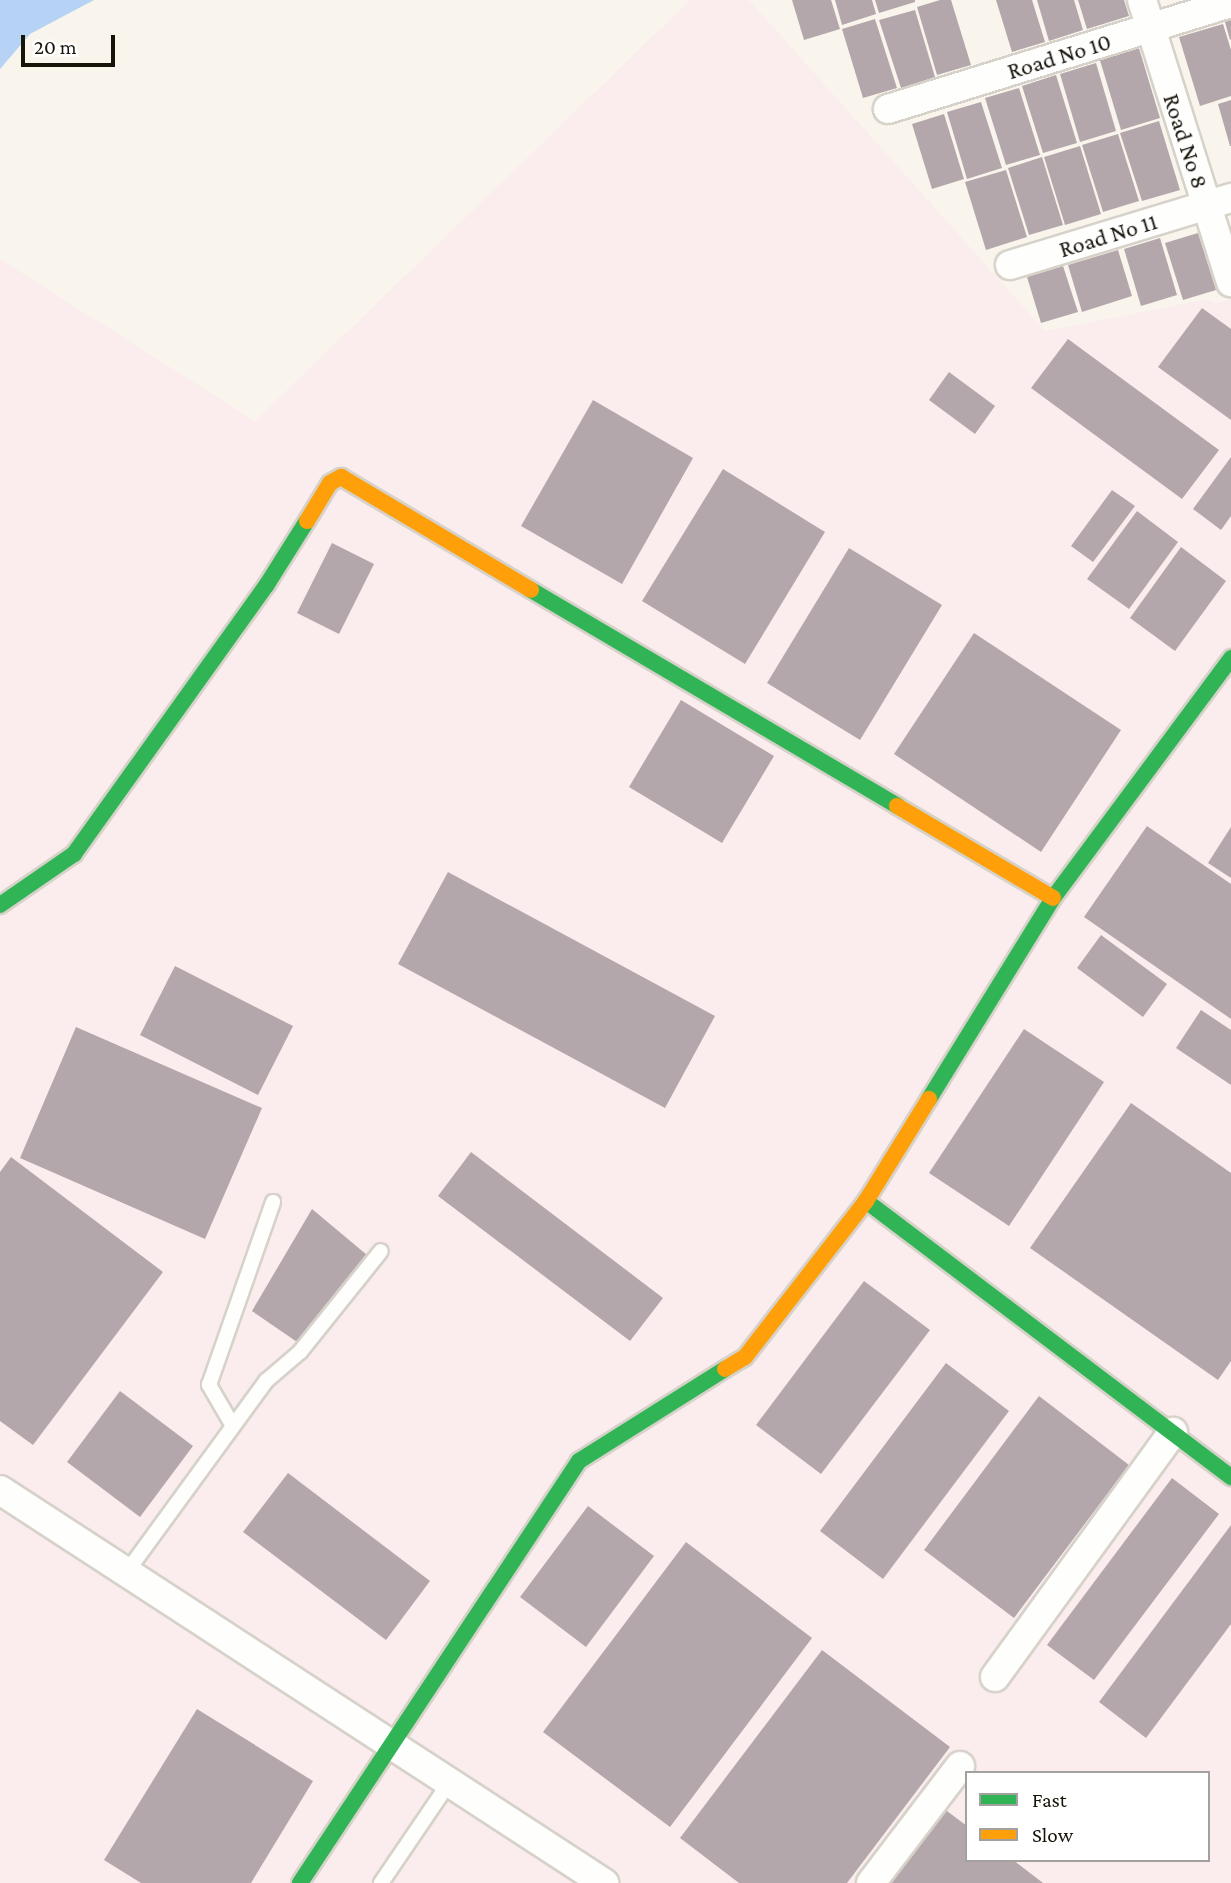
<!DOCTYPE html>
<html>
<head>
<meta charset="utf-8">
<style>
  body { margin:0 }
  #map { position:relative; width:1231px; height:1883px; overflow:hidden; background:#f9f5ec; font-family:"Crimson Pro",serif }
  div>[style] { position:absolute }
  .industrial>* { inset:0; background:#fbedee }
  .water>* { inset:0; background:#b6d3f6 }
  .building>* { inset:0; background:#b4a7ab }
  .roads { filter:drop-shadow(2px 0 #d6d2c9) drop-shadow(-2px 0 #d6d2c9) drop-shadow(0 2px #d6d2c9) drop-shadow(0 -2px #d6d2c9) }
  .lane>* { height:14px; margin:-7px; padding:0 7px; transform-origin:7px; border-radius:7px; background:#fefefc }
  .street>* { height:28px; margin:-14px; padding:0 14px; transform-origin:14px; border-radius:14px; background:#fefefc }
  .fast>* { height:16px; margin:-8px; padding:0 8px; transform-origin:8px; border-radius:8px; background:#30b455 }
  .slow>* { height:16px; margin:-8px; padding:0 8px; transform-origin:8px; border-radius:8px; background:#ff9f0a }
  span { translate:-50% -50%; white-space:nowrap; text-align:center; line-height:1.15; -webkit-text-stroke:6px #fff; paint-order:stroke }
  .street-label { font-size:24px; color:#17140a }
  .legend { position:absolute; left:965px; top:1771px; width:245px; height:91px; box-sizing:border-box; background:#fff; border:2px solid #a2a19d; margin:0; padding:9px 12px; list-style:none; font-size:21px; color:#17140a }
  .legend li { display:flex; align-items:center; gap:14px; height:35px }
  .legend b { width:35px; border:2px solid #a2a19d }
  .scale { position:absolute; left:21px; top:35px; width:94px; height:32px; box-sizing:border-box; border:4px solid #17140a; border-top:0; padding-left:9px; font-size:21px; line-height:24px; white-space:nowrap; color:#17140a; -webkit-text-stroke:5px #fff; paint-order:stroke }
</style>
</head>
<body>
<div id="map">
  <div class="industrial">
    <div style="clip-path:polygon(evenodd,690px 0,749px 0,1045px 331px,1207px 299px,1215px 303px,1231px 299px,1231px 1883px,0 1883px,0 259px,255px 421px,690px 0,967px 1773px,1208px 1773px,1208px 1860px,967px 1860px,967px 1773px)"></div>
  </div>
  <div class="water">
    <div style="clip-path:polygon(0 0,94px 0,30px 34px,0 69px)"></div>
  </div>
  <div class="building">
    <div style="clip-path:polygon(792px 0,831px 0,840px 29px,804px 40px)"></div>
    <div style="clip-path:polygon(835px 0,872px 0,876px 14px,842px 25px)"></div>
    <div style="clip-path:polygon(875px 0,915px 0,915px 2px,879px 13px)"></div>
    <div style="clip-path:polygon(940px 0,951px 0,971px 65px,937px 75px,917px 7px)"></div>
    <div style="clip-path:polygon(996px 0,1032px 0,1045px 42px,1012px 52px)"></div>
    <div style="clip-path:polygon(1037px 0,1074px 0,1083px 30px,1049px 41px)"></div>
    <div style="clip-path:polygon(1078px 0,1124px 0,1129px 16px,1087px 29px)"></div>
    <div style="clip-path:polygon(915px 10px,935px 77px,901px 88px,879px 20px)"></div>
    <div style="clip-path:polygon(875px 19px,897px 88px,863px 98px,842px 29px)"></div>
    <div style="clip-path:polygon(1231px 20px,1231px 39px,1230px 40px,1225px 22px)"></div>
    <div style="clip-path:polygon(1223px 24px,1231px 50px,1231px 96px,1200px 106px,1179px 37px)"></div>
    <div style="clip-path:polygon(1138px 45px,1160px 118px,1121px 130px,1099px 57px)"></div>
    <div style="clip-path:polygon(1096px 63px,1116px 131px,1080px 142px,1060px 74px)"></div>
    <div style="clip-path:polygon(1056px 75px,1077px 143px,1043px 153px,1022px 86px)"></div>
    <div style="clip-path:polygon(1019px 88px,1040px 155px,1006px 165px,985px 98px)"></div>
    <div style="clip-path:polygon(1231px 100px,1231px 146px,1230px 146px,1218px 104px)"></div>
    <div style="clip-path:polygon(981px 102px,1002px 168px,967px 179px,947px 112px)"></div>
    <div style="clip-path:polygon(944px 114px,964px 179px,932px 189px,912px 124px)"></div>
    <div style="clip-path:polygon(1159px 121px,1180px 190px,1142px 201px,1120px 133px)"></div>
    <div style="clip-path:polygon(1118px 134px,1139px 201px,1103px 212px,1082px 145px)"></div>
    <div style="clip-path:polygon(1080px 146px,1101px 214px,1065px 225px,1044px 157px)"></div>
    <div style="clip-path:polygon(1042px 157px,1063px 225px,1029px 235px,1008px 168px)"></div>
    <div style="clip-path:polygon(1006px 170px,1027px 237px,986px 250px,965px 182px)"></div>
    <div style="clip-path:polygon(1198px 233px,1216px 290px,1183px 300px,1165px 243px)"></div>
    <div style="clip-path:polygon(1160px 238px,1177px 295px,1141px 306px,1124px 249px)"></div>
    <div style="clip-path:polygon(1118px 250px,1132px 296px,1082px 312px,1068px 265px)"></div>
    <div style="clip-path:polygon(1063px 266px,1078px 312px,1041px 323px,1027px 277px)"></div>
    <div style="clip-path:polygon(1202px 308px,1231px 329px,1231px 420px,1158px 367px)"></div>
    <div style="clip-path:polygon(1068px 339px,1219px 450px,1182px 499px,1031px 388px)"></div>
    <div style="clip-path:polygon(949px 372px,995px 406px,975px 434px,929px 400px)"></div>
    <div style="clip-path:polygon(593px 400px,693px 458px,622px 584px,521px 526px)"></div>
    <div style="clip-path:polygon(1231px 457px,1231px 516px,1221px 530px,1193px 509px)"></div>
    <div style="clip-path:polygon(723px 469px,825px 532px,745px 664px,642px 601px)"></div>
    <div style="clip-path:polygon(1112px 490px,1135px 506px,1093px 562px,1071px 546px)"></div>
    <div style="clip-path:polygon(1137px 511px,1178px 542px,1129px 609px,1087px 579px)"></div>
    <div style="clip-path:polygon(332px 543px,374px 564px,339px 634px,297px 613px)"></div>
    <div style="clip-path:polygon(1181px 547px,1226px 581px,1175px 651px,1130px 618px)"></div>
    <div style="clip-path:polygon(849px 548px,942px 605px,860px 740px,767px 683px)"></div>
    <div style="clip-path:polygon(974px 633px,1121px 730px,1041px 852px,894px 754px)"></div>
    <div style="clip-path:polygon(681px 700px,774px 756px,722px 843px,629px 787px)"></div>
    <div style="clip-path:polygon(1147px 826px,1231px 884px,1231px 1019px,1084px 917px)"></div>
    <div style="clip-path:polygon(1231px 827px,1231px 878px,1208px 863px)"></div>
    <div style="clip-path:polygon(448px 872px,715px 1016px,665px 1108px,398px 964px)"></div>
    <div style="clip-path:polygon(1101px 935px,1167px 984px,1143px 1017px,1077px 968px)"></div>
    <div style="clip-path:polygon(175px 966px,293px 1026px,258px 1095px,140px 1035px)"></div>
    <div style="clip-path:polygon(1201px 1010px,1231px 1030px,1231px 1085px,1176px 1048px)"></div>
    <div style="clip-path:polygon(76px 1027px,262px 1108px,205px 1239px,20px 1158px)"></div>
    <div style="clip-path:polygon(1024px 1029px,1104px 1082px,1009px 1226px,929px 1173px)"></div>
    <div style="clip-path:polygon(1131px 1103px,1231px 1173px,1231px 1361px,1218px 1380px,1030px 1248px)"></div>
    <div style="clip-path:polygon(471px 1152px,663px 1298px,630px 1341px,438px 1196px)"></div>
    <div style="clip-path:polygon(11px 1157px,163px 1272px,33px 1445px,0 1421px,0 1172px)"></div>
    <div style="clip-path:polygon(312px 1209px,367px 1255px,300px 1344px,252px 1311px)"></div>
    <div style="clip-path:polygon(864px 1281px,930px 1330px,821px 1474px,756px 1425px)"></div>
    <div style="clip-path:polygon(946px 1363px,1009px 1411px,883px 1579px,820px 1531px)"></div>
    <div style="clip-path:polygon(120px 1391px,193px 1446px,140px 1517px,67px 1462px)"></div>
    <div style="clip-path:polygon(1039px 1396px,1129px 1465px,1014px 1618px,924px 1550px)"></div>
    <div style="clip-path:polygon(288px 1473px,430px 1581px,386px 1640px,243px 1532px)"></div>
    <div style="clip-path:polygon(1172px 1478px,1219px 1514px,1094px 1680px,1047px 1645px)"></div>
    <div style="clip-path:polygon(588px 1506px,654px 1556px,586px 1647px,520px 1597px)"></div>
    <div style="clip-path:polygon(1231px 1525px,1231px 1624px,1146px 1738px,1099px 1702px)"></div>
    <div style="clip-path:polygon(686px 1542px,812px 1638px,670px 1827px,543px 1732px)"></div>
    <div style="clip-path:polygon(822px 1650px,950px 1747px,847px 1883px,739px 1883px,680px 1838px)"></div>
    <div style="clip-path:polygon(197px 1709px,313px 1781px,251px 1883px,141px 1883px,104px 1860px)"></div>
    <div style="clip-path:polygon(943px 1808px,967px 1826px,967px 1860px,1013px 1860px,1043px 1883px,886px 1883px)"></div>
  </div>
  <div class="roads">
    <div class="lane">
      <div style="left:233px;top:1426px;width:48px;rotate:-120.3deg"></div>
      <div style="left:209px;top:1385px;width:194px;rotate:-70.7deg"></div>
      <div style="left:126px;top:1573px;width:238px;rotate:-53.9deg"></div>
      <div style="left:266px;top:1381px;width:45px;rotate:-40.5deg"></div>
      <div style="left:300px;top:1352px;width:129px;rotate:-51.3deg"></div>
      <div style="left:381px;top:1883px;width:121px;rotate:-55.8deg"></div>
    </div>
    <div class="street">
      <div style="left:1142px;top:0;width:296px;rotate:72.5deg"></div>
      <div style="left:888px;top:109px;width:359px;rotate:-17.2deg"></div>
      <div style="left:1010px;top:265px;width:231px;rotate:-16.9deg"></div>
      <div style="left:0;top:1490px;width:721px;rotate:33.05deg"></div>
      <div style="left:995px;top:1677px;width:303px;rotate:-54deg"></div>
      <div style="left:871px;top:1883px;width:147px;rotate:-52.7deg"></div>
    </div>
    <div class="fast">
      <div style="left:531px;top:590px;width:425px;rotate:30.5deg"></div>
      <div style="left:0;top:905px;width:90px;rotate:-34.6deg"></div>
      <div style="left:74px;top:854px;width:330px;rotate:-54.4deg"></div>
      <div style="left:266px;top:586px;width:77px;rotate:-57.8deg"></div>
      <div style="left:929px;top:1099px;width:236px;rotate:-58.3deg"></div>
      <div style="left:1053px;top:898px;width:299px;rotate:-53.4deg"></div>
      <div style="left:866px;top:1201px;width:458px;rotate:37.1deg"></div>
      <div style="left:300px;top:1883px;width:506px;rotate:-56.53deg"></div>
      <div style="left:579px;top:1461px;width:173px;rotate:-32.2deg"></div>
    </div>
    <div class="slow">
      <div style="left:307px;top:521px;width:44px;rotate:-58.8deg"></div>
      <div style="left:330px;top:483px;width:13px;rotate:-29deg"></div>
      <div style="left:341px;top:477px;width:221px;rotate:30.7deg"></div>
      <div style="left:897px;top:806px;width:181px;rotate:30.5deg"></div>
      <div style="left:725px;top:1369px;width:23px;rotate:-31deg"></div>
      <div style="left:745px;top:1357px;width:197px;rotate:-52.2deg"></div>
      <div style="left:866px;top:1201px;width:120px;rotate:-58.3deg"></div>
    </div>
  </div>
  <div class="street-label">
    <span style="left:1059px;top:56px;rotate:-17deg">Road No 10</span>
    <span style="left:1186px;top:141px;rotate:72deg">Road No 8</span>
    <span style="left:1108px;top:235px;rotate:-17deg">Road No 11</span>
  </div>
  <ul class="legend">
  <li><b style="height:9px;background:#30b455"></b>Fast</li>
  <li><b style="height:9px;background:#ff9f0a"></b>Slow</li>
  </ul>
  <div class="scale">20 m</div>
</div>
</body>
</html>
